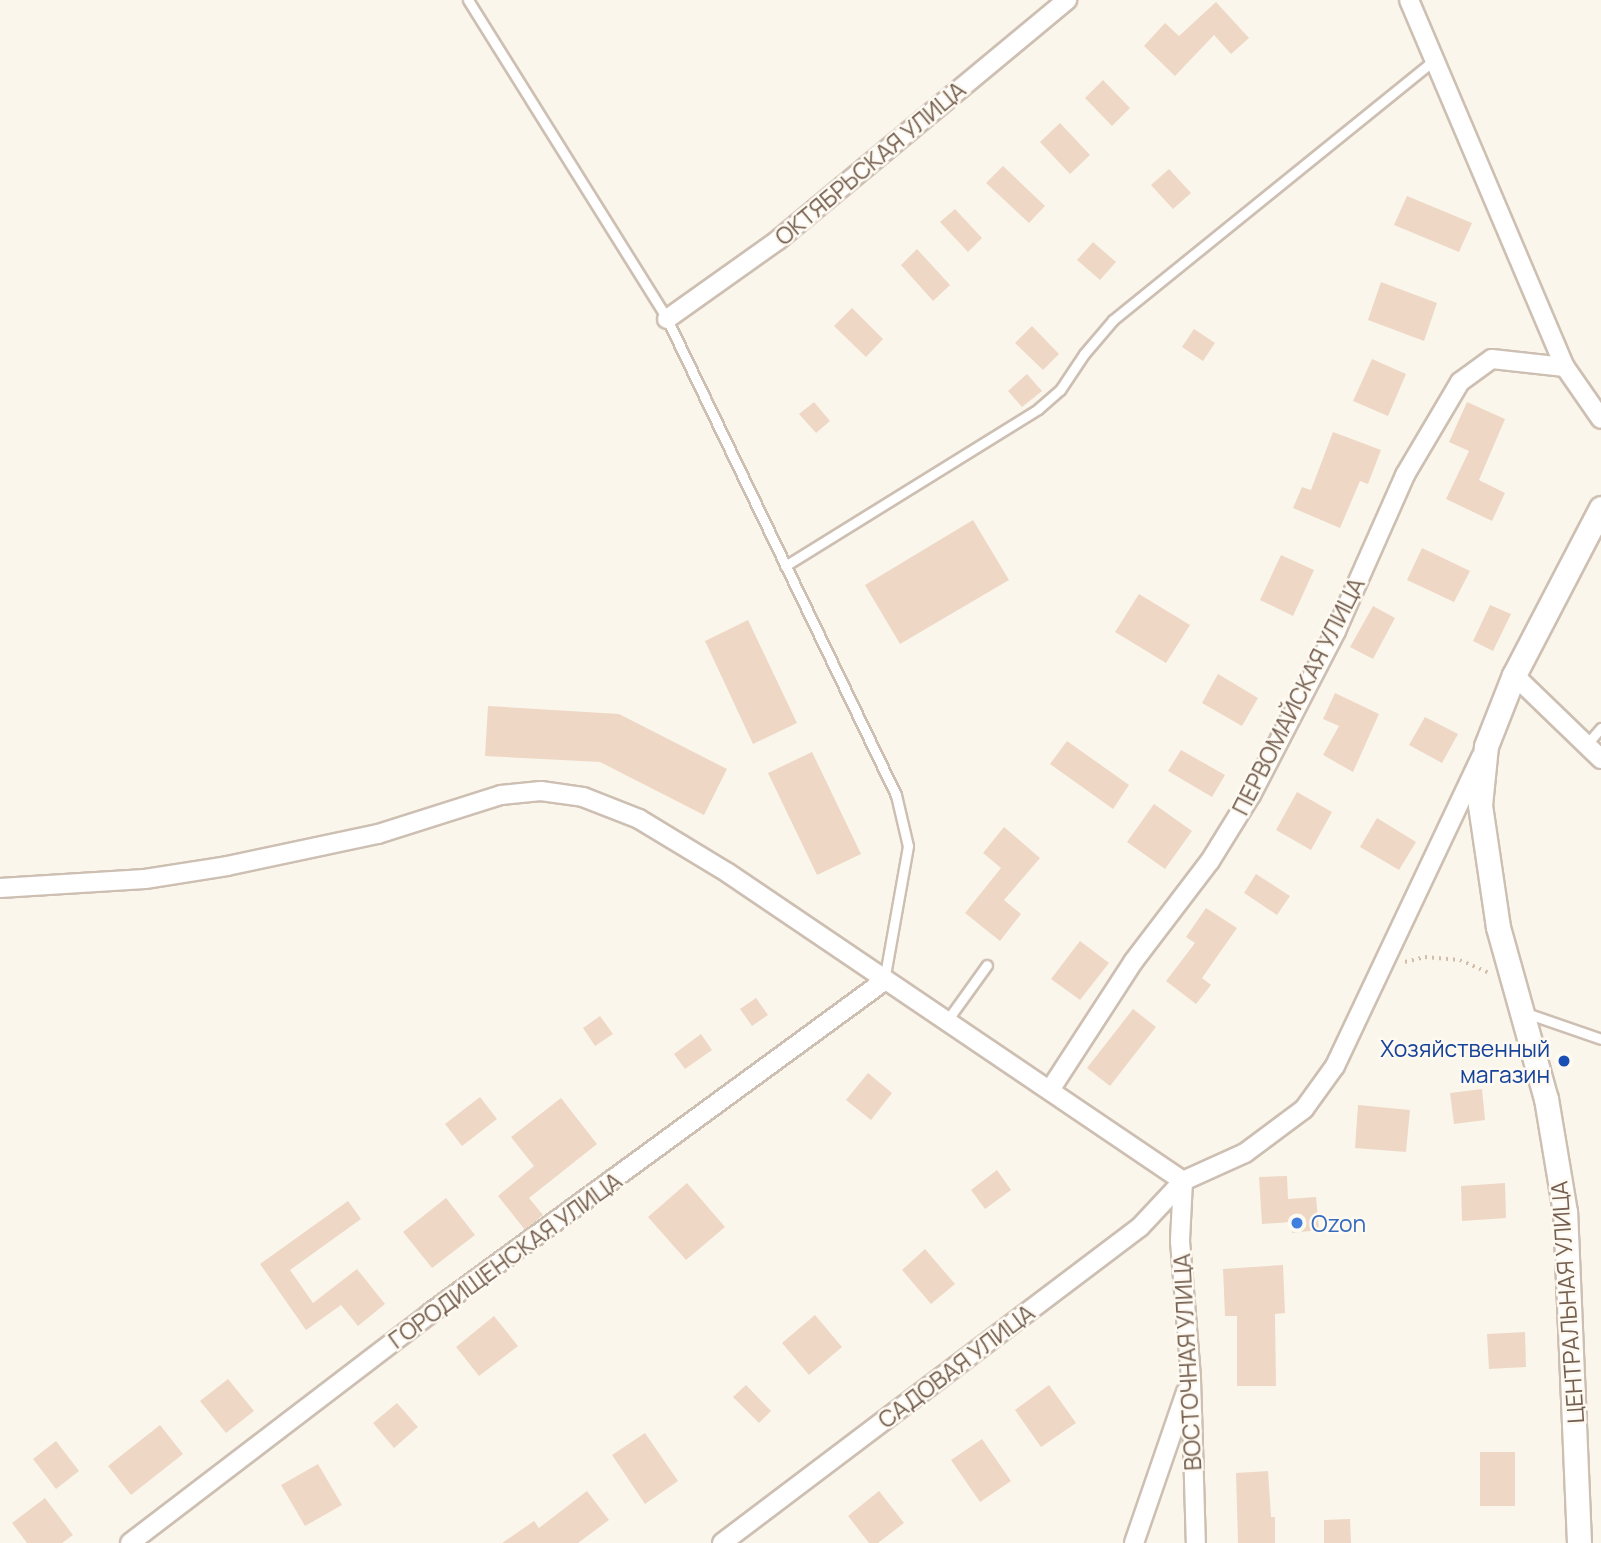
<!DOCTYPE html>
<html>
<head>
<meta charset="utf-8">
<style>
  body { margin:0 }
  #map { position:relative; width:1601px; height:1543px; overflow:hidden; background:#fbf6eb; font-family:Manrope,sans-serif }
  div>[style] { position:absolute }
  .building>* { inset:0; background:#eed8c5 }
  .path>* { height:3.5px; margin-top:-1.75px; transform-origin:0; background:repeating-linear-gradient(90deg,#d3bca8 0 2px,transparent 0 7px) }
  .roads { filter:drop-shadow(2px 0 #cdbfb2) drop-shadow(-2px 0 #cdbfb2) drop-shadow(0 2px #cdbfb2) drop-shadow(0 -2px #cdbfb2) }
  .lane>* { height:9px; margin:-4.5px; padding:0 4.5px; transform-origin:4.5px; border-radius:4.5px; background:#fff }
  .street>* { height:18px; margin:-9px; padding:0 9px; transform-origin:9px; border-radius:9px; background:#fff }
  .secondary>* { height:23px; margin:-11.5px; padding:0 11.5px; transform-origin:11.5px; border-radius:11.5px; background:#fff }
  .dots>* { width:19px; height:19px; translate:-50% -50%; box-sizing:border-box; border:4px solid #fefaf2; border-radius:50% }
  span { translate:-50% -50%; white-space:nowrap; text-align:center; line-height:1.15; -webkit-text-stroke:5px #fefaf2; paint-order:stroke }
  .street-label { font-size:23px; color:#745f50 }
  .transit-label { font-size:23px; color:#164399 }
  .right { translate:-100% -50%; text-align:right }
  .shop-label { font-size:23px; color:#366cbe }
  .left { translate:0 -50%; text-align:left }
</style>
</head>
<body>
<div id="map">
  <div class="building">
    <div style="clip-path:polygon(1216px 2px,1249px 38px,1231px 54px,1214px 35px,1175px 76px,1144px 46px,1165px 23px,1179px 36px)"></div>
    <div style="clip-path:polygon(1103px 80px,1130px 108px,1112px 126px,1085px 98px)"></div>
    <div style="clip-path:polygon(1060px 123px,1090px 155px,1070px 174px,1040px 142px)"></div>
    <div style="clip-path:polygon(1003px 166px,1045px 206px,1029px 223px,986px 183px)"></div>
    <div style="clip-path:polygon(1169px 169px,1191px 193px,1173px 209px,1151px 185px)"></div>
    <div style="clip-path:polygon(1407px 196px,1472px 223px,1459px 252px,1394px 225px)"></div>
    <div style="clip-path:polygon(955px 209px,982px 238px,968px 252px,940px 222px)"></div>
    <div style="clip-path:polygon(1093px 242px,1116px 262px,1100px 280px,1077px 260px)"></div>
    <div style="clip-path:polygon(917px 249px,950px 285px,933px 301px,901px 265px)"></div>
    <div style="clip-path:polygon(1381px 282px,1437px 303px,1424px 341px,1368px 320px)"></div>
    <div style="clip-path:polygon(852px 308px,883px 339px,866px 357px,834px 326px)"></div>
    <div style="clip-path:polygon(1032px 326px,1059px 354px,1043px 370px,1015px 343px)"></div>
    <div style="clip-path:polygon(1194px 329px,1215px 343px,1203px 361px,1182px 347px)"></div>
    <div style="clip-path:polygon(1372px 359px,1406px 374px,1388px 416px,1353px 401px)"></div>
    <div style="clip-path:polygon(1027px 374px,1042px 391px,1022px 407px,1008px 391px)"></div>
    <div style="clip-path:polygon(814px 402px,830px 421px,816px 433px,799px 414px)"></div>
    <div style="clip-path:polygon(1467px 402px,1505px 419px,1479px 480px,1505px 493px,1492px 521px,1446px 499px,1469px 451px,1449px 442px)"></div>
    <div style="clip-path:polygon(1333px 432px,1381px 450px,1368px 484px,1360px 481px,1340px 528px,1293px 508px,1302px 487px,1311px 490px)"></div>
    <div style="clip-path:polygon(973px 520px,1009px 580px,900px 644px,865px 585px)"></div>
    <div style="clip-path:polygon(1422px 548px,1470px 571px,1454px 602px,1407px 580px)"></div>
    <div style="clip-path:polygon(1281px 555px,1314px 570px,1293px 616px,1260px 600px)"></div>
    <div style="clip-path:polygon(1139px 594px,1190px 625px,1166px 663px,1115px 632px)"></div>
    <div style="clip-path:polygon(1490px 605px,1511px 614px,1493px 651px,1473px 641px)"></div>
    <div style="clip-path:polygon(1373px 606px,1395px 618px,1373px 659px,1350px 647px)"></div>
    <div style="clip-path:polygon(748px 620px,797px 723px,753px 744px,705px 641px)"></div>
    <div style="clip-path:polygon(1218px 674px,1258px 698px,1242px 726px,1202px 703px)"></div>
    <div style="clip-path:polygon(1335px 693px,1379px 714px,1353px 772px,1323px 755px,1339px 726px,1323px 719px)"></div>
    <div style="clip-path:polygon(488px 706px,619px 714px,727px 769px,704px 815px,600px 762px,485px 756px)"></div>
    <div style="clip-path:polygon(1425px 717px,1458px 734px,1442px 763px,1409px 745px)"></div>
    <div style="clip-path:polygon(1067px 741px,1129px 785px,1113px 809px,1050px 764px)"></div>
    <div style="clip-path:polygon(1181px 750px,1225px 775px,1212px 797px,1168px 771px)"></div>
    <div style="clip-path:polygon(812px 752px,861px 854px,817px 875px,768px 773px)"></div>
    <div style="clip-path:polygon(1297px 792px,1332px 812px,1311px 850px,1276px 830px)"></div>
    <div style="clip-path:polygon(1154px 804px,1192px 831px,1165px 869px,1127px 842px)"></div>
    <div style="clip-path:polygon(1377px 818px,1416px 842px,1399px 870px,1360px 847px)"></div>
    <div style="clip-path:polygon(1004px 827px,1040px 858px,1004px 900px,1021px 914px,1000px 941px,965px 913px,1001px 868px,983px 853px)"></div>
    <div style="clip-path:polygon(1256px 874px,1290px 896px,1277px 915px,1244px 893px)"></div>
    <div style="clip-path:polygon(1206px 908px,1237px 928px,1202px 978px,1211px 985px,1196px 1004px,1166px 981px,1195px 943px,1186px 937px)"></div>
    <div style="clip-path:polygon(1080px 941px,1109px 963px,1080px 1000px,1051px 979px)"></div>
    <div style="clip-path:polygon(756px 998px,768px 1015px,752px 1026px,740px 1009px)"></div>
    <div style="clip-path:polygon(1133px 1009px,1156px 1027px,1110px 1086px,1087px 1068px)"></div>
    <div style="clip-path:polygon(600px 1016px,613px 1034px,595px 1046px,583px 1028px)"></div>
    <div style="clip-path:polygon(701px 1034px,712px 1050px,685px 1069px,674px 1054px)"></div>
    <div style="clip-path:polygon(868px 1073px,892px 1093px,871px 1120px,846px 1100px)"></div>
    <div style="clip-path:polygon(1482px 1089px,1485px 1120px,1454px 1124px,1450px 1093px)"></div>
    <div style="clip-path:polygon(480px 1097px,497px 1119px,462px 1146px,445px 1124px)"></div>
    <div style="clip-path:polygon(561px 1098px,597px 1144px,529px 1198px,543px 1215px,525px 1230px,498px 1196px,534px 1166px,511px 1137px)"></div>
    <div style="clip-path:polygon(1358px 1105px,1410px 1110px,1406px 1152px,1355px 1148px)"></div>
    <div style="clip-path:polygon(997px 1170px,1011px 1190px,985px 1209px,971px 1190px)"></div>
    <div style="clip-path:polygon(1287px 1176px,1288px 1199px,1316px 1197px,1319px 1230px,1292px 1233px,1291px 1222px,1262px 1224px,1259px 1177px)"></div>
    <div style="clip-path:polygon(687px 1183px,725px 1227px,686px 1260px,648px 1217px)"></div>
    <div style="clip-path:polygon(1505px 1183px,1506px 1218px,1462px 1221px,1461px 1186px)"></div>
    <div style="clip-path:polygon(446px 1198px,475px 1235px,432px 1268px,403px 1232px)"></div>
    <div style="clip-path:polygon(348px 1201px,361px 1219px,290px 1270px,313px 1303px,357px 1269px,385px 1304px,358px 1326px,341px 1305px,306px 1330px,260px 1264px)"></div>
    <div style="clip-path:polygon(925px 1249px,955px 1284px,931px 1304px,902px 1270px)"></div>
    <div style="clip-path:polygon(1283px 1265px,1285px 1313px,1275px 1314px,1276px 1386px,1237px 1386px,1237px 1316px,1225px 1316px,1223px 1269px)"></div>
    <div style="clip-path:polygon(815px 1315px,842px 1347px,809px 1375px,782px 1343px)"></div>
    <div style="clip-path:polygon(494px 1316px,518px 1346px,479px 1376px,456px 1347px)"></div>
    <div style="clip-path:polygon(1525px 1332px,1526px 1367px,1489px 1369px,1487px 1334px)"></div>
    <div style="clip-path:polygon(228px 1379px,254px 1411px,226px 1433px,200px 1401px)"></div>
    <div style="clip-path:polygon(746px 1385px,771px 1411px,759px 1423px,733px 1397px)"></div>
    <div style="clip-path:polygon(1049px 1385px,1076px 1423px,1041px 1447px,1015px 1410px)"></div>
    <div style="clip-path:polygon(397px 1403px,418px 1427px,394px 1448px,373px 1423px)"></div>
    <div style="clip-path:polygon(160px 1425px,183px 1454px,131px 1495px,108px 1466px)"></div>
    <div style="clip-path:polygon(645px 1433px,678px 1481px,645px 1504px,612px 1455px)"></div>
    <div style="clip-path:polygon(982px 1439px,1011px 1481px,980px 1502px,951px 1460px)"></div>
    <div style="clip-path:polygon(56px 1441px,79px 1471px,56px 1489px,33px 1459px)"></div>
    <div style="clip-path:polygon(1480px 1452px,1515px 1452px,1515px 1506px,1480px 1506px)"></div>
    <div style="clip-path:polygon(318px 1464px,342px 1505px,305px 1526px,281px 1485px)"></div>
    <div style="clip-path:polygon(1268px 1471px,1271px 1517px,1275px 1517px,1275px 1543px,1238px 1543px,1236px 1473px)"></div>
    <div style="clip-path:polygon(587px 1491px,609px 1520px,578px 1543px,502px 1543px,534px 1521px,539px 1528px)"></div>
    <div style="clip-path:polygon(879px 1491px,904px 1523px,878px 1543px,869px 1543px,848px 1516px)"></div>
    <div style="clip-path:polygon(45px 1498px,73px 1535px,62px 1543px,27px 1543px,12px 1523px)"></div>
    <div style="clip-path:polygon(1350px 1519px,1351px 1543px,1324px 1543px,1324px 1520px)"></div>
  </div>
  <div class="path">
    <div style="left:1405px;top:962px;width:21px;rotate:-14deg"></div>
    <div style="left:1425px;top:957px;width:35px;rotate:5deg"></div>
    <div style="left:1460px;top:960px;width:32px;rotate:24deg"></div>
  </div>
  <div class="roads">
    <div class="lane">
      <div style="left:468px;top:0;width:376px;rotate:58deg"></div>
      <div style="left:667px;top:319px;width:528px;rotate:64.31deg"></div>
      <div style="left:896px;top:795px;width:52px;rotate:76.8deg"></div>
      <div style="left:908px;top:846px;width:137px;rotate:100.1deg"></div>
      <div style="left:785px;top:566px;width:298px;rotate:-31.8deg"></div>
      <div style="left:1038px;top:409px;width:29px;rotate:-41deg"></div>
      <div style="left:1060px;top:390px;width:43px;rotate:-56.3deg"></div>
      <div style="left:1084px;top:354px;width:45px;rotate:-49.5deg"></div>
      <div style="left:1113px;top:320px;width:412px;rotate:-39deg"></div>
      <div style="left:1586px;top:745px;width:23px;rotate:-49deg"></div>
      <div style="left:1526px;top:1013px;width:79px;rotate:19.1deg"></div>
      <div style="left:946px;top:1022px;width:70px;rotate:-54.3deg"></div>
    </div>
    <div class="street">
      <div style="left:1409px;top:0;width:399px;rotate:67deg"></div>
      <div style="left:1565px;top:367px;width:63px;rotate:55.3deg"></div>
      <div style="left:667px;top:319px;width:136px;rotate:-35.4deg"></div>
      <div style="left:778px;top:240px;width:376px;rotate:-39.7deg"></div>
      <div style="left:1514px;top:675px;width:121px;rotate:44deg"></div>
      <div style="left:0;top:888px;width:145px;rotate:-3.6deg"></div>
      <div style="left:145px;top:879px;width:83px;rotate:-9deg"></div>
      <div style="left:227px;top:866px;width:154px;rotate:-12deg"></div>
      <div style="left:378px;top:834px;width:129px;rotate:-17.6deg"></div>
      <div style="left:501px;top:795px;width:40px;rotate:-5.7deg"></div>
      <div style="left:541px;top:791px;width:42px;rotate:8.1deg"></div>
      <div style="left:583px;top:797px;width:60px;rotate:21.4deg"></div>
      <div style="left:639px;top:819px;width:104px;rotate:31.2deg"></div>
      <div style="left:728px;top:873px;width:549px;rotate:34.09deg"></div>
      <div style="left:1050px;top:1090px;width:153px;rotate:-57deg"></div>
      <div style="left:1133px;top:962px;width:127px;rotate:-52.7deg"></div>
      <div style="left:1210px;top:861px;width:78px;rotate:-58.2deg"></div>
      <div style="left:1251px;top:795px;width:185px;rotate:-62.6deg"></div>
      <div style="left:1336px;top:631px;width:171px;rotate:-66.1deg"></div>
      <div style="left:1405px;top:475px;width:108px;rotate:-59.4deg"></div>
      <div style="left:1460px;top:382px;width:39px;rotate:-36deg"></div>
      <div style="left:1492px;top:359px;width:73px;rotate:6.3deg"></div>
      <div style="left:1183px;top:1181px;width:60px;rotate:92.9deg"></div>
      <div style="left:1180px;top:1241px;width:138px;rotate:85.4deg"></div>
      <div style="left:1191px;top:1379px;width:164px;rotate:88.3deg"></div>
      <div style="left:130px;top:1543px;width:377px;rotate:-37.4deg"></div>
      <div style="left:429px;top:1314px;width:564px;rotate:-36.2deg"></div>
      <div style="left:722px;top:1543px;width:524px;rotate:-37.09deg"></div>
      <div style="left:1140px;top:1227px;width:63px;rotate:-46.9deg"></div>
      <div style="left:1183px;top:1181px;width:68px;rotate:-24.3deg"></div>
      <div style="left:1245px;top:1153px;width:74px;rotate:-36.7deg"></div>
      <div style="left:1304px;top:1109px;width:53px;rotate:-54.2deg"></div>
      <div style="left:1335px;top:1066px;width:342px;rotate:-64.7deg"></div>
      <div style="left:1134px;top:1543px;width:160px;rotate:-71deg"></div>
    </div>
    <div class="secondary">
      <div style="left:1579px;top:1543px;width:331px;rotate:-92.4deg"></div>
      <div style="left:1565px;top:1212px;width:115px;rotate:-99.5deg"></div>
      <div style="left:1546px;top:1099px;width:179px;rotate:-105.6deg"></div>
      <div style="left:1498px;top:927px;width:123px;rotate:-98.4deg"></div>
      <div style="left:1480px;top:805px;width:59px;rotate:-84.2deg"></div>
      <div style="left:1486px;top:746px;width:76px;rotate:-68.5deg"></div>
      <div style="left:1514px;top:675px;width:188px;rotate:-62.5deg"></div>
    </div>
  </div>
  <div class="dots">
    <div style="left:1564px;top:1061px;background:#1a4fb4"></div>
    <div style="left:1297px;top:1223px;background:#3f7fe0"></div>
  </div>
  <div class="street-label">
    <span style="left:870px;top:163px;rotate:-40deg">ОКТЯБРЬСКАЯ УЛИЦА</span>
    <span style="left:1298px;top:696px;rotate:-63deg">ПЕРВОМАЙСКАЯ УЛИЦА</span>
    <span style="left:505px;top:1260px;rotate:-36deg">ГОРОДИЩЕНСКАЯ УЛИЦА</span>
    <span style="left:1567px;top:1302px;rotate:-94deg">ЦЕНТРАЛЬНАЯ УЛИЦА</span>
    <span style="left:1187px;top:1362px;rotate:-93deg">ВОСТОЧНАЯ УЛИЦА</span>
    <span style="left:956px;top:1366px;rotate:-37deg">САДОВАЯ УЛИЦА</span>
  </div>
  <div class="transit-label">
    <span class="right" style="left:1550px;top:1061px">Хозяйственный<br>магазин</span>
  </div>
  <div class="shop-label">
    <span class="left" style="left:1311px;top:1223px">Ozon</span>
  </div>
</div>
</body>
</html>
